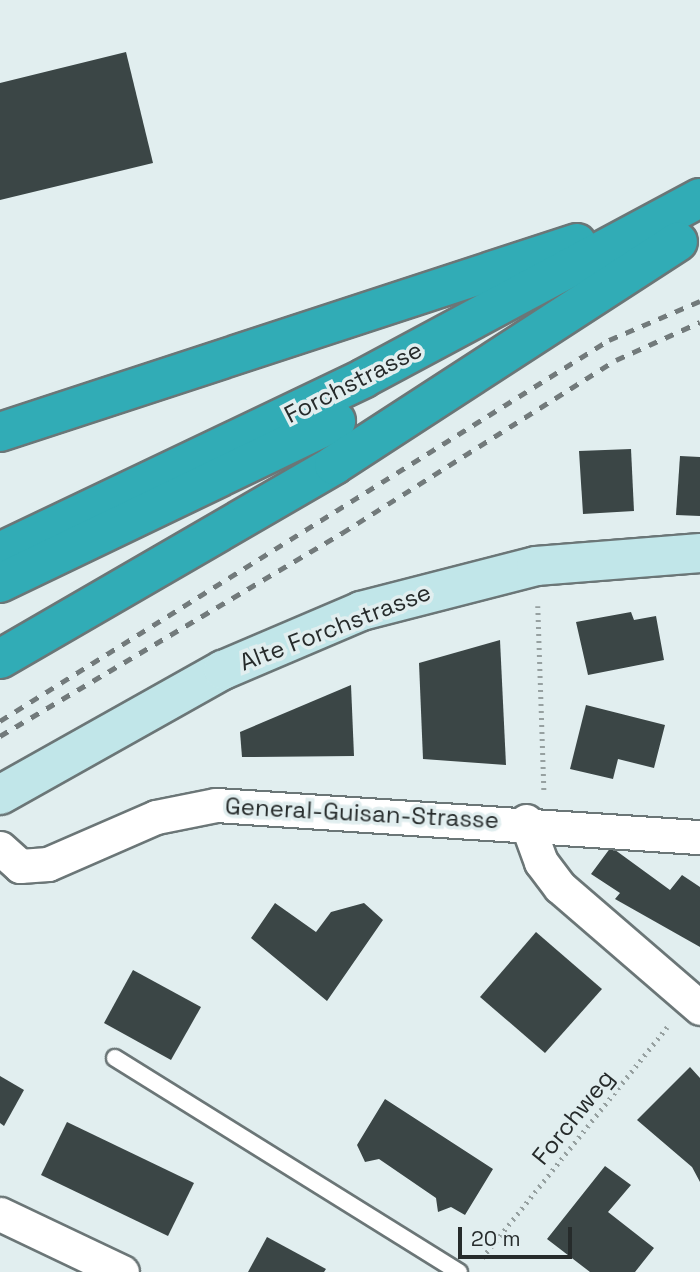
<!DOCTYPE html>
<html>
<head>
<meta charset="utf-8">
<style>
  body { margin:0 }
  #map { position:relative; width:700px; height:1272px; overflow:hidden; background:#e1eeef; font-family:"Space Grotesk",sans-serif }
  div>[style] { position:absolute }
  .building>* { inset:0; background:#3b4646 }
  .path>* { height:4.5px; margin-top:-2.25px; transform-origin:0; background:repeating-linear-gradient(90deg,#96a0a0 0 2px,transparent 0 7px) }
  .roads { filter:drop-shadow(2px 0 #6b7677) drop-shadow(-2px 0 #6b7677) drop-shadow(0 2px #6b7677) drop-shadow(0 -2px #6b7677) }
  .lane>* { height:16px; margin:-8px; padding:0 8px; transform-origin:8px; border-radius:8px; background:#fff }
  .street>* { height:33px; margin:-16.5px; padding:0 16.5px; transform-origin:16.5px; border-radius:16.5px; background:#fff }
  .secondary>* { height:38px; margin:-19px; padding:0 19px; transform-origin:19px; border-radius:19px; background:#c1e6e9 }
  .highway>* { height:38px; margin:-19px; padding:0 19px; transform-origin:19px; border-radius:19px; background:#31acb6 }
  .rail>* { height:5px; margin-top:-2.5px; transform-origin:0; background:repeating-linear-gradient(90deg,#727a7b 0 9px,transparent 0 18px) }
  span { translate:-50% -50%; white-space:nowrap; text-align:center; line-height:1.15; -webkit-text-stroke:7px #e1eeef; paint-order:stroke }
  .street-label { font-size:24px; color:#262b2b }
  .scale { position:absolute; left:458px; top:1227px; width:114px; height:32px; box-sizing:border-box; border:4px solid #262b2b; border-top:0; padding-left:9px; font-size:21px; line-height:24px; white-space:nowrap; color:#262b2b; -webkit-text-stroke:5px #e1eeef; paint-order:stroke }
</style>
</head>
<body>
<div id="map">
  <div class="building">
    <div style="clip-path:polygon(126px 52px,153px 163px,0 200px,0 83px)"></div>
    <div style="clip-path:polygon(631px 449px,634px 511px,583px 514px,579px 451px)"></div>
    <div style="clip-path:polygon(680px 456px,700px 457px,700px 516px,676px 515px)"></div>
    <div style="clip-path:polygon(631px 612px,634px 620px,656px 616px,664px 660px,588px 675px,576px 622px)"></div>
    <div style="clip-path:polygon(500px 640px,506px 765px,423px 759px,419px 663px)"></div>
    <div style="clip-path:polygon(351px 685px,354px 756px,242px 757px,240px 732px)"></div>
    <div style="clip-path:polygon(586px 705px,665px 725px,654px 768px,618px 759px,613px 779px,570px 769px)"></div>
    <div style="clip-path:polygon(611px 847px,670px 890px,682px 875px,700px 887px,700px 947px,615px 899px,620px 893px,591px 874px)"></div>
    <div style="clip-path:polygon(275px 903px,316px 932px,331px 912px,364px 903px,383px 920px,327px 1001px,251px 938px)"></div>
    <div style="clip-path:polygon(536px 932px,602px 989px,545px 1053px,480px 997px)"></div>
    <div style="clip-path:polygon(133px 970px,201px 1007px,171px 1060px,104px 1023px)"></div>
    <div style="clip-path:polygon(690px 1067px,700px 1078px,700px 1182px,692px 1167px,637px 1120px)"></div>
    <div style="clip-path:polygon(0 1076px,24px 1090px,4px 1126px,0 1123px)"></div>
    <div style="clip-path:polygon(385px 1099px,493px 1169px,465px 1215px,451px 1207px,438px 1212px,436px 1198px,379px 1159px,365px 1162px,357px 1145px)"></div>
    <div style="clip-path:polygon(67px 1122px,194px 1183px,168px 1236px,41px 1175px)"></div>
    <div style="clip-path:polygon(605px 1166px,631px 1185px,608px 1212px,654px 1248px,635px 1272px,590px 1272px,547px 1239px)"></div>
    <div style="clip-path:polygon(267px 1237px,326px 1269px,324px 1272px,248px 1272px)"></div>
  </div>
  <div class="path">
    <div style="left:538px;top:606px;width:184px;rotate:88.1deg"></div>
    <div style="left:482px;top:1258px;width:296px;rotate:-51.3deg"></div>
  </div>
  <div class="roads">
    <div class="lane">
      <div style="left:115px;top:1058px;width:405px;rotate:31.9deg"></div>
    </div>
    <div class="street">
      <div style="left:526px;top:821px;width:44px;rotate:69.9deg"></div>
      <div style="left:541px;top:862px;width:31px;rotate:53deg"></div>
      <div style="left:560px;top:887px;width:185px;rotate:40.8deg"></div>
      <div style="left:0;top:848px;width:27px;rotate:42deg"></div>
      <div style="left:20px;top:866px;width:28px;rotate:-4deg"></div>
      <div style="left:48px;top:864px;width:118px;rotate:-23.5deg"></div>
      <div style="left:156px;top:817px;width:61px;rotate:-11.3deg"></div>
      <div style="left:216px;top:805px;width:485px;rotate:3.8deg"></div>
      <div style="left:0;top:1214px;width:135px;rotate:25.4deg"></div>
    </div>
    <div class="secondary">
      <div style="left:0;top:795px;width:256px;rotate:-29.3deg"></div>
      <div style="left:223px;top:670px;width:150px;rotate:-23.1deg"></div>
      <div style="left:361px;top:611px;width:181px;rotate:-14.4deg"></div>
      <div style="left:536px;top:566px;width:165px;rotate:-4.5deg"></div>
    </div>
    <div class="highway">
      <div style="left:0;top:432px;width:607px;rotate:-18.14deg"></div>
      <div style="left:0;top:552px;width:403px;rotate:-25.5deg"></div>
      <div style="left:364px;top:378px;width:381px;rotate:-28.2deg"></div>
      <div style="left:0;top:583px;width:373px;rotate:-25.7deg"></div>
      <div style="left:0;top:659px;width:386px;rotate:-30.1deg"></div>
      <div style="left:334px;top:465px;width:410px;rotate:-33deg"></div>
    </div>
  </div>
  <div class="rail">
    <div style="left:0;top:721px;width:718px;rotate:-32.03deg"></div>
    <div style="left:609px;top:340px;width:99px;rotate:-23.2deg"></div>
    <div style="left:0;top:736px;width:398px;rotate:-30.7deg"></div>
    <div style="left:342px;top:533px;width:324px;rotate:-32.3deg"></div>
    <div style="left:616px;top:360px;width:92px;rotate:-24.3deg"></div>
  </div>
  <div class="street-label">
    <span style="left:353px;top:382px;rotate:-27deg">Forchstrasse</span>
    <span style="left:335px;top:627px;rotate:-21deg">Alte Forchstrasse</span>
    <span style="left:362px;top:813px;rotate:3deg">General-Guisan-Strasse</span>
    <span style="left:573px;top:1117px;rotate:-51deg">Forchweg</span>
  </div>
  <div class="scale">20 m</div>
</div>
</body>
</html>
